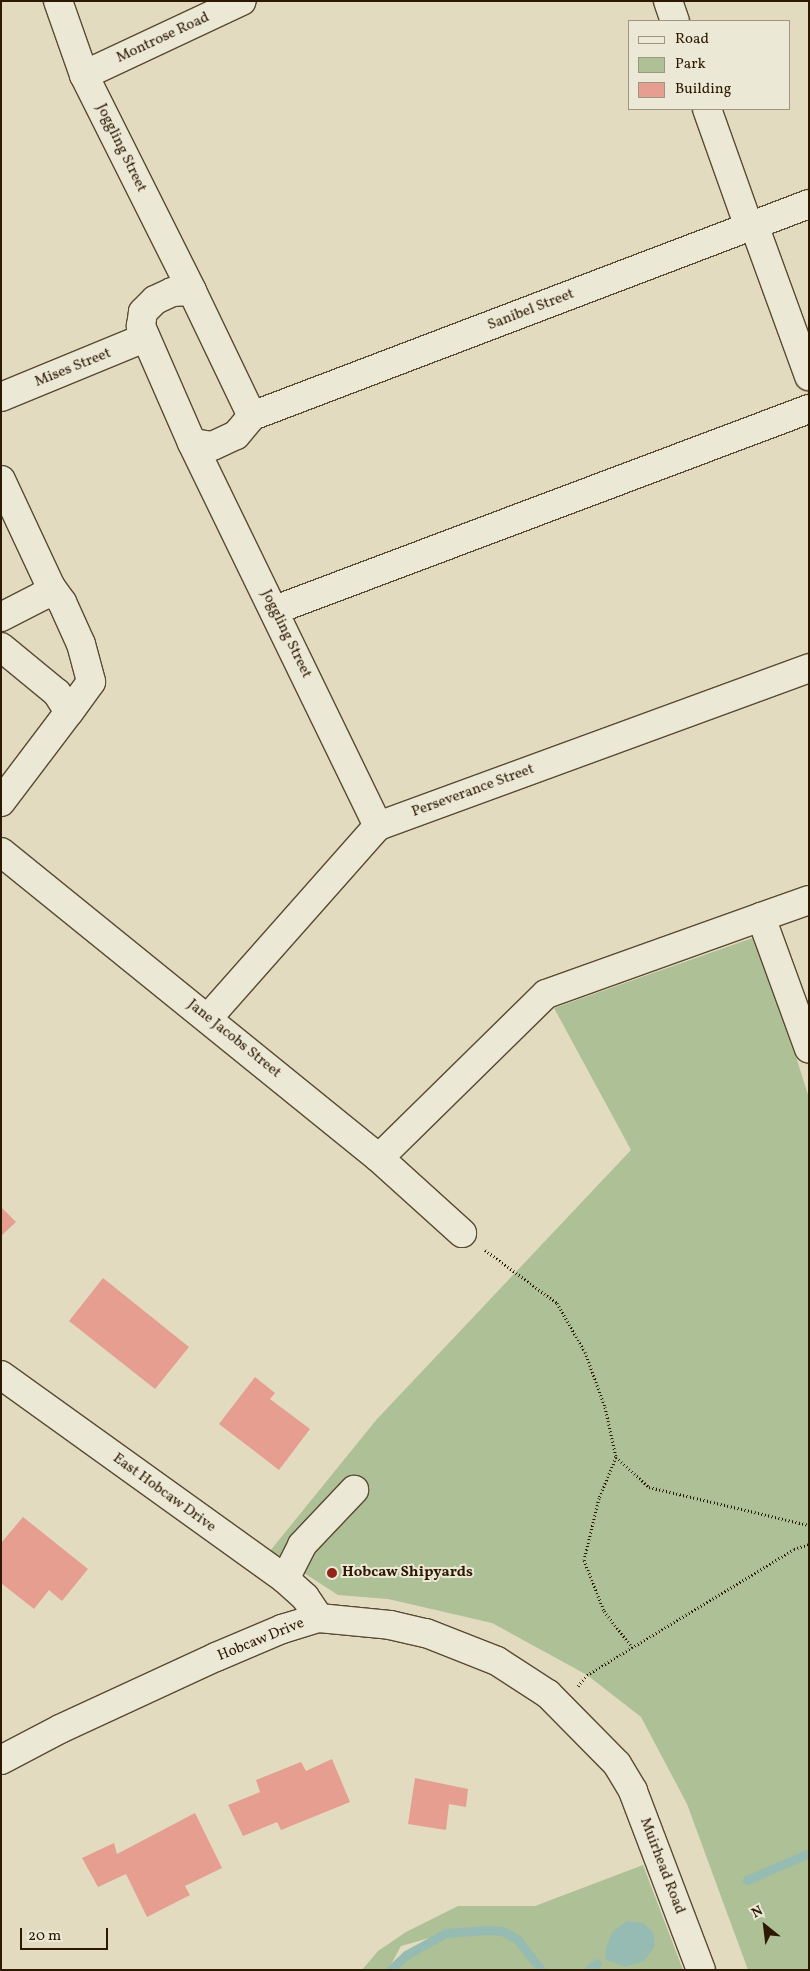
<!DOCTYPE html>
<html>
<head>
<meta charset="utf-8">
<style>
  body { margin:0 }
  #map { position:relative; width:810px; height:1971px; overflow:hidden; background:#e2dbc0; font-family:Vollkorn,serif }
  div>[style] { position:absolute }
  .green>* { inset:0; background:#aec196 }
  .water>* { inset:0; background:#95bbb2 }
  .stream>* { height:9px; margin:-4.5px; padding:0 4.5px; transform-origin:4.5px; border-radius:4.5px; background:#95bbb2 }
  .building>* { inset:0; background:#e59e90 }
  .path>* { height:3px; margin-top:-1.5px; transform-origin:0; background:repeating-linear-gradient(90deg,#2d1902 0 1px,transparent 0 3.5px) }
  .roads { filter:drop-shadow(1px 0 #5a4a32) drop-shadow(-1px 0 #5a4a32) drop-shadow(0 1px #5a4a32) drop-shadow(0 -1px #5a4a32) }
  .minor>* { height:28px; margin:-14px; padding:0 14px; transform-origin:14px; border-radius:14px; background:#ece8d6 }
  .dots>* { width:14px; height:14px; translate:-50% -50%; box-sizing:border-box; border:2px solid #ece8d6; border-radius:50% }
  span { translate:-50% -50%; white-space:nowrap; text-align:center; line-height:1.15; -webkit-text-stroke:4px #ece8d6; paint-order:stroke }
  .street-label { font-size:15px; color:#2d1902 }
  .poi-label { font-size:15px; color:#2d1902; font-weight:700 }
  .left { translate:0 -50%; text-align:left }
  .frame { position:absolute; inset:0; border:2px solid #2d1902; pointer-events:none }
  .legend { position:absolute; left:628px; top:20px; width:162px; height:90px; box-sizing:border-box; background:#ece8d6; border:1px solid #a09581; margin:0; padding:6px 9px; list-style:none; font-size:15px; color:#2d1902 }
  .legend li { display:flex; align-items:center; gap:10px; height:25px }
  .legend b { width:25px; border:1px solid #a09581 }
  .north { position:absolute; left:740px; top:1901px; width:50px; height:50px; -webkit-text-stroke:4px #ece8d6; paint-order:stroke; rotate:331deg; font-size:14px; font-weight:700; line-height:20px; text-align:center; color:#2d1902 }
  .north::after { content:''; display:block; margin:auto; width:18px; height:22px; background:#2d1902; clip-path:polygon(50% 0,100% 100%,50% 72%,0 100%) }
  .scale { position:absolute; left:20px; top:1928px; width:88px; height:22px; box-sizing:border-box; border:2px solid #2d1902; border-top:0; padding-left:6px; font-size:15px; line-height:18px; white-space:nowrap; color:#2d1902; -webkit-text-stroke:4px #ece8d6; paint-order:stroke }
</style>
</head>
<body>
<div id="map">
  <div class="green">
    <div style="clip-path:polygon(758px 936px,809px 1098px,809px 1970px,748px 1970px,687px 1804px,641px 1717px,587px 1675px,492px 1623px,388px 1599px,338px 1595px,270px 1551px,377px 1419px,631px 1150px,554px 1008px)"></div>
    <div style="clip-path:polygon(643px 1865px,683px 1970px,390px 1970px,440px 1935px,401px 1946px,388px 1970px,362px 1970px,378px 1951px,406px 1932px,458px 1906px,535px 1906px)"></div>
  </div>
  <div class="water">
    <div style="clip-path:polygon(627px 1921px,643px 1923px,653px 1932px,655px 1946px,644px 1961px,625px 1967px,605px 1959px,606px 1947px,613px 1931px)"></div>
  </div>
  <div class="stream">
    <div style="left:747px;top:1880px;width:68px;rotate:-23.5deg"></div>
    <div style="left:390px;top:1970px;width:22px;rotate:-43deg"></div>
    <div style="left:406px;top:1955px;width:46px;rotate:-28.8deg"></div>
    <div style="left:446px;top:1933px;width:41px;rotate:-4.2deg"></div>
    <div style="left:487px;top:1930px;width:15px;rotate:4deg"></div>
    <div style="left:502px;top:1931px;width:17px;rotate:28deg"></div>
    <div style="left:517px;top:1939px;width:39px;rotate:52deg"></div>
    <div style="left:588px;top:1970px;width:11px;rotate:-38deg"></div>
  </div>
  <div class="building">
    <div style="clip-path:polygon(1px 1207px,16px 1222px,1px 1236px)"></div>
    <div style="clip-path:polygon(103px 1278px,189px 1347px,155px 1389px,69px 1321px)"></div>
    <div style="clip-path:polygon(255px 1377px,275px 1393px,270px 1399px,310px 1429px,279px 1470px,219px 1424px)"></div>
    <div style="clip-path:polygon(23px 1517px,88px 1569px,62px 1601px,49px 1590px,34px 1609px,1px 1583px,1px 1543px)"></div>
    <div style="clip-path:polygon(332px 1759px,350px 1802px,281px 1830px,277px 1822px,243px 1836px,228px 1805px,260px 1792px,256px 1780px,301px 1762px,306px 1771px)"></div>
    <div style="clip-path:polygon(415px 1778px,468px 1789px,466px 1807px,449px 1804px,446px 1830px,408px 1824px)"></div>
    <div style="clip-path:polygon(195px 1813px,222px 1868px,185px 1886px,190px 1895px,147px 1917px,126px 1874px,98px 1887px,82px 1858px,114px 1843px,117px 1854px)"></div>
  </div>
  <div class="path">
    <div style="left:485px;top:1250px;width:89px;rotate:36.4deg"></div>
    <div style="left:557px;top:1303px;width:56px;rotate:60.3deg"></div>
    <div style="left:585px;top:1352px;width:59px;rotate:70deg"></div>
    <div style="left:605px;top:1407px;width:51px;rotate:77.6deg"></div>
    <div style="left:616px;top:1457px;width:44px;rotate:112.5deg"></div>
    <div style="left:599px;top:1498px;width:64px;rotate:103.6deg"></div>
    <div style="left:584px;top:1560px;width:55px;rotate:68.6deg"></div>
    <div style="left:604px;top:1611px;width:46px;rotate:52.1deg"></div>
    <div style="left:616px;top:1457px;width:45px;rotate:42.3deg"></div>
    <div style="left:649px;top:1487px;width:164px;rotate:13.4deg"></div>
    <div style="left:578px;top:1686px;width:14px;rotate:-51deg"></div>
    <div style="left:587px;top:1675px;width:242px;rotate:-31.3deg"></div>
    <div style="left:794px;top:1549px;width:16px;rotate:-18deg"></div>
  </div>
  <div class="roads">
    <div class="minor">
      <div style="left:58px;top:1px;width:78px;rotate:70.6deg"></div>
      <div style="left:84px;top:75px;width:241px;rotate:63.4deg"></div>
      <div style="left:668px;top:1px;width:21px;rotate:71deg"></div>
      <div style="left:84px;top:75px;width:174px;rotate:-25.1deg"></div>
      <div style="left:707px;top:109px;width:125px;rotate:70.4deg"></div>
      <div style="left:754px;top:225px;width:161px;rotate:70deg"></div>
      <div style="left:192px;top:291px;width:139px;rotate:64.4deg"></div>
      <div style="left:252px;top:416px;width:25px;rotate:130deg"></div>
      <div style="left:236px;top:435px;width:26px;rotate:155deg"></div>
      <div style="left:212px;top:446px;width:20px;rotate:-171deg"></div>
      <div style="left:192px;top:443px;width:128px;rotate:-113.6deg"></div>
      <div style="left:141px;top:326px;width:14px;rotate:-82deg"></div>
      <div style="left:143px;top:312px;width:17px;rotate:-45deg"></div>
      <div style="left:155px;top:300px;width:19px;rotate:-25deg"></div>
      <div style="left:172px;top:292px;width:20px;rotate:-3deg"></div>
      <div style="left:1px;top:397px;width:155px;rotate:-22.4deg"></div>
      <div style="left:252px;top:416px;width:596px;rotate:-20.84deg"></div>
      <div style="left:192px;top:443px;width:426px;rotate:64.1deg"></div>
      <div style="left:1px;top:480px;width:118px;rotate:65deg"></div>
      <div style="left:51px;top:587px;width:13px;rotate:135deg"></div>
      <div style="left:42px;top:596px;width:46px;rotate:152.9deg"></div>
      <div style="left:51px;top:587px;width:19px;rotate:54deg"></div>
      <div style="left:62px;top:602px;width:46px;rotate:65.7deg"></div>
      <div style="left:81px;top:644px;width:39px;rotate:75deg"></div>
      <div style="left:91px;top:682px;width:37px;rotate:126deg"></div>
      <div style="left:275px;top:610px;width:571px;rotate:-20.63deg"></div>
      <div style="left:1px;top:647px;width:72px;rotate:39.4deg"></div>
      <div style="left:57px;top:693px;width:22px;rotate:58deg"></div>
      <div style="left:69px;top:712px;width:113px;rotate:127.1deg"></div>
      <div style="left:1px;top:852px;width:486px;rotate:39deg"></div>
      <div style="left:379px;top:1158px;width:112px;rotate:42.1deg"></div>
      <div style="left:761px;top:917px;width:51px;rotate:-19.5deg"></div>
      <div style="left:208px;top:1018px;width:256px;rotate:-48.5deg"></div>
      <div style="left:378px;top:826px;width:459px;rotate:-20.1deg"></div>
      <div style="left:379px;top:1158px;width:234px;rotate:-44.5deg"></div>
      <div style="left:546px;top:994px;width:228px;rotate:-19.7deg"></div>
      <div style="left:761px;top:917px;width:140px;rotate:70deg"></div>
      <div style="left:1px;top:1375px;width:350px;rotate:35.7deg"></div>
      <div style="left:285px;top:1579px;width:27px;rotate:42deg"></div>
      <div style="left:305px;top:1597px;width:25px;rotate:56deg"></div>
      <div style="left:285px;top:1579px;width:38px;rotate:-63deg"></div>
      <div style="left:302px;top:1545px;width:76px;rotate:-46.6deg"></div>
      <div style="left:1px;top:1760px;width:67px;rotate:-27.7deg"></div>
      <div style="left:60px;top:1729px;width:172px;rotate:-24.8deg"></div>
      <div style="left:216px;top:1657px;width:72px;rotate:-23deg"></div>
      <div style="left:282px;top:1629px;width:39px;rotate:-17deg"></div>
      <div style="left:319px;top:1618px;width:71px;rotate:5.6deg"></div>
      <div style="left:390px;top:1625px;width:37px;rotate:13deg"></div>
      <div style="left:426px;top:1633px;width:76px;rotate:21.5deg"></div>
      <div style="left:497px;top:1661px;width:61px;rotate:32.9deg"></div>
      <div style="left:548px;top:1694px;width:98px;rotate:45.4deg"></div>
      <div style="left:617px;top:1764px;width:31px;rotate:59deg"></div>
      <div style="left:633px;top:1791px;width:191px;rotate:69.2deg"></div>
    </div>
  </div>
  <div class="dots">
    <div style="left:332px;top:1573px;background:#8f2418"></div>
  </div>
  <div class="street-label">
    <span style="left:163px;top:38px;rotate:-25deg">Montrose Road</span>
    <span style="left:121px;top:148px;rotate:64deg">Joggling Street</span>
    <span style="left:531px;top:310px;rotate:-21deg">Sanibel Street</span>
    <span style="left:73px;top:368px;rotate:-22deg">Mises Street</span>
    <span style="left:286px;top:634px;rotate:64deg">Joggling Street</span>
    <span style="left:473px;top:791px;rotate:-20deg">Perseverance Street</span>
    <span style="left:234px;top:1039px;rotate:39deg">Jane Jacobs Street</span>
    <span style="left:164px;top:1493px;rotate:36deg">East Hobcaw Drive</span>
    <span style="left:261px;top:1640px;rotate:-22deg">Hobcaw Drive</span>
    <span style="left:662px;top:1866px;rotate:69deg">Muirhead Road</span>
  </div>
  <div class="poi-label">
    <span class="left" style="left:342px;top:1573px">Hobcaw Shipyards</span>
  </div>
  <div class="frame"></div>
  <ul class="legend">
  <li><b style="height:6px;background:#ece8d6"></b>Road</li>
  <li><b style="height:14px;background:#aec196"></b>Park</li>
  <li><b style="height:14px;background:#e59e90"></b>Building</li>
  </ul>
  <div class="north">N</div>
  <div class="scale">20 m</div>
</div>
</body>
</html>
